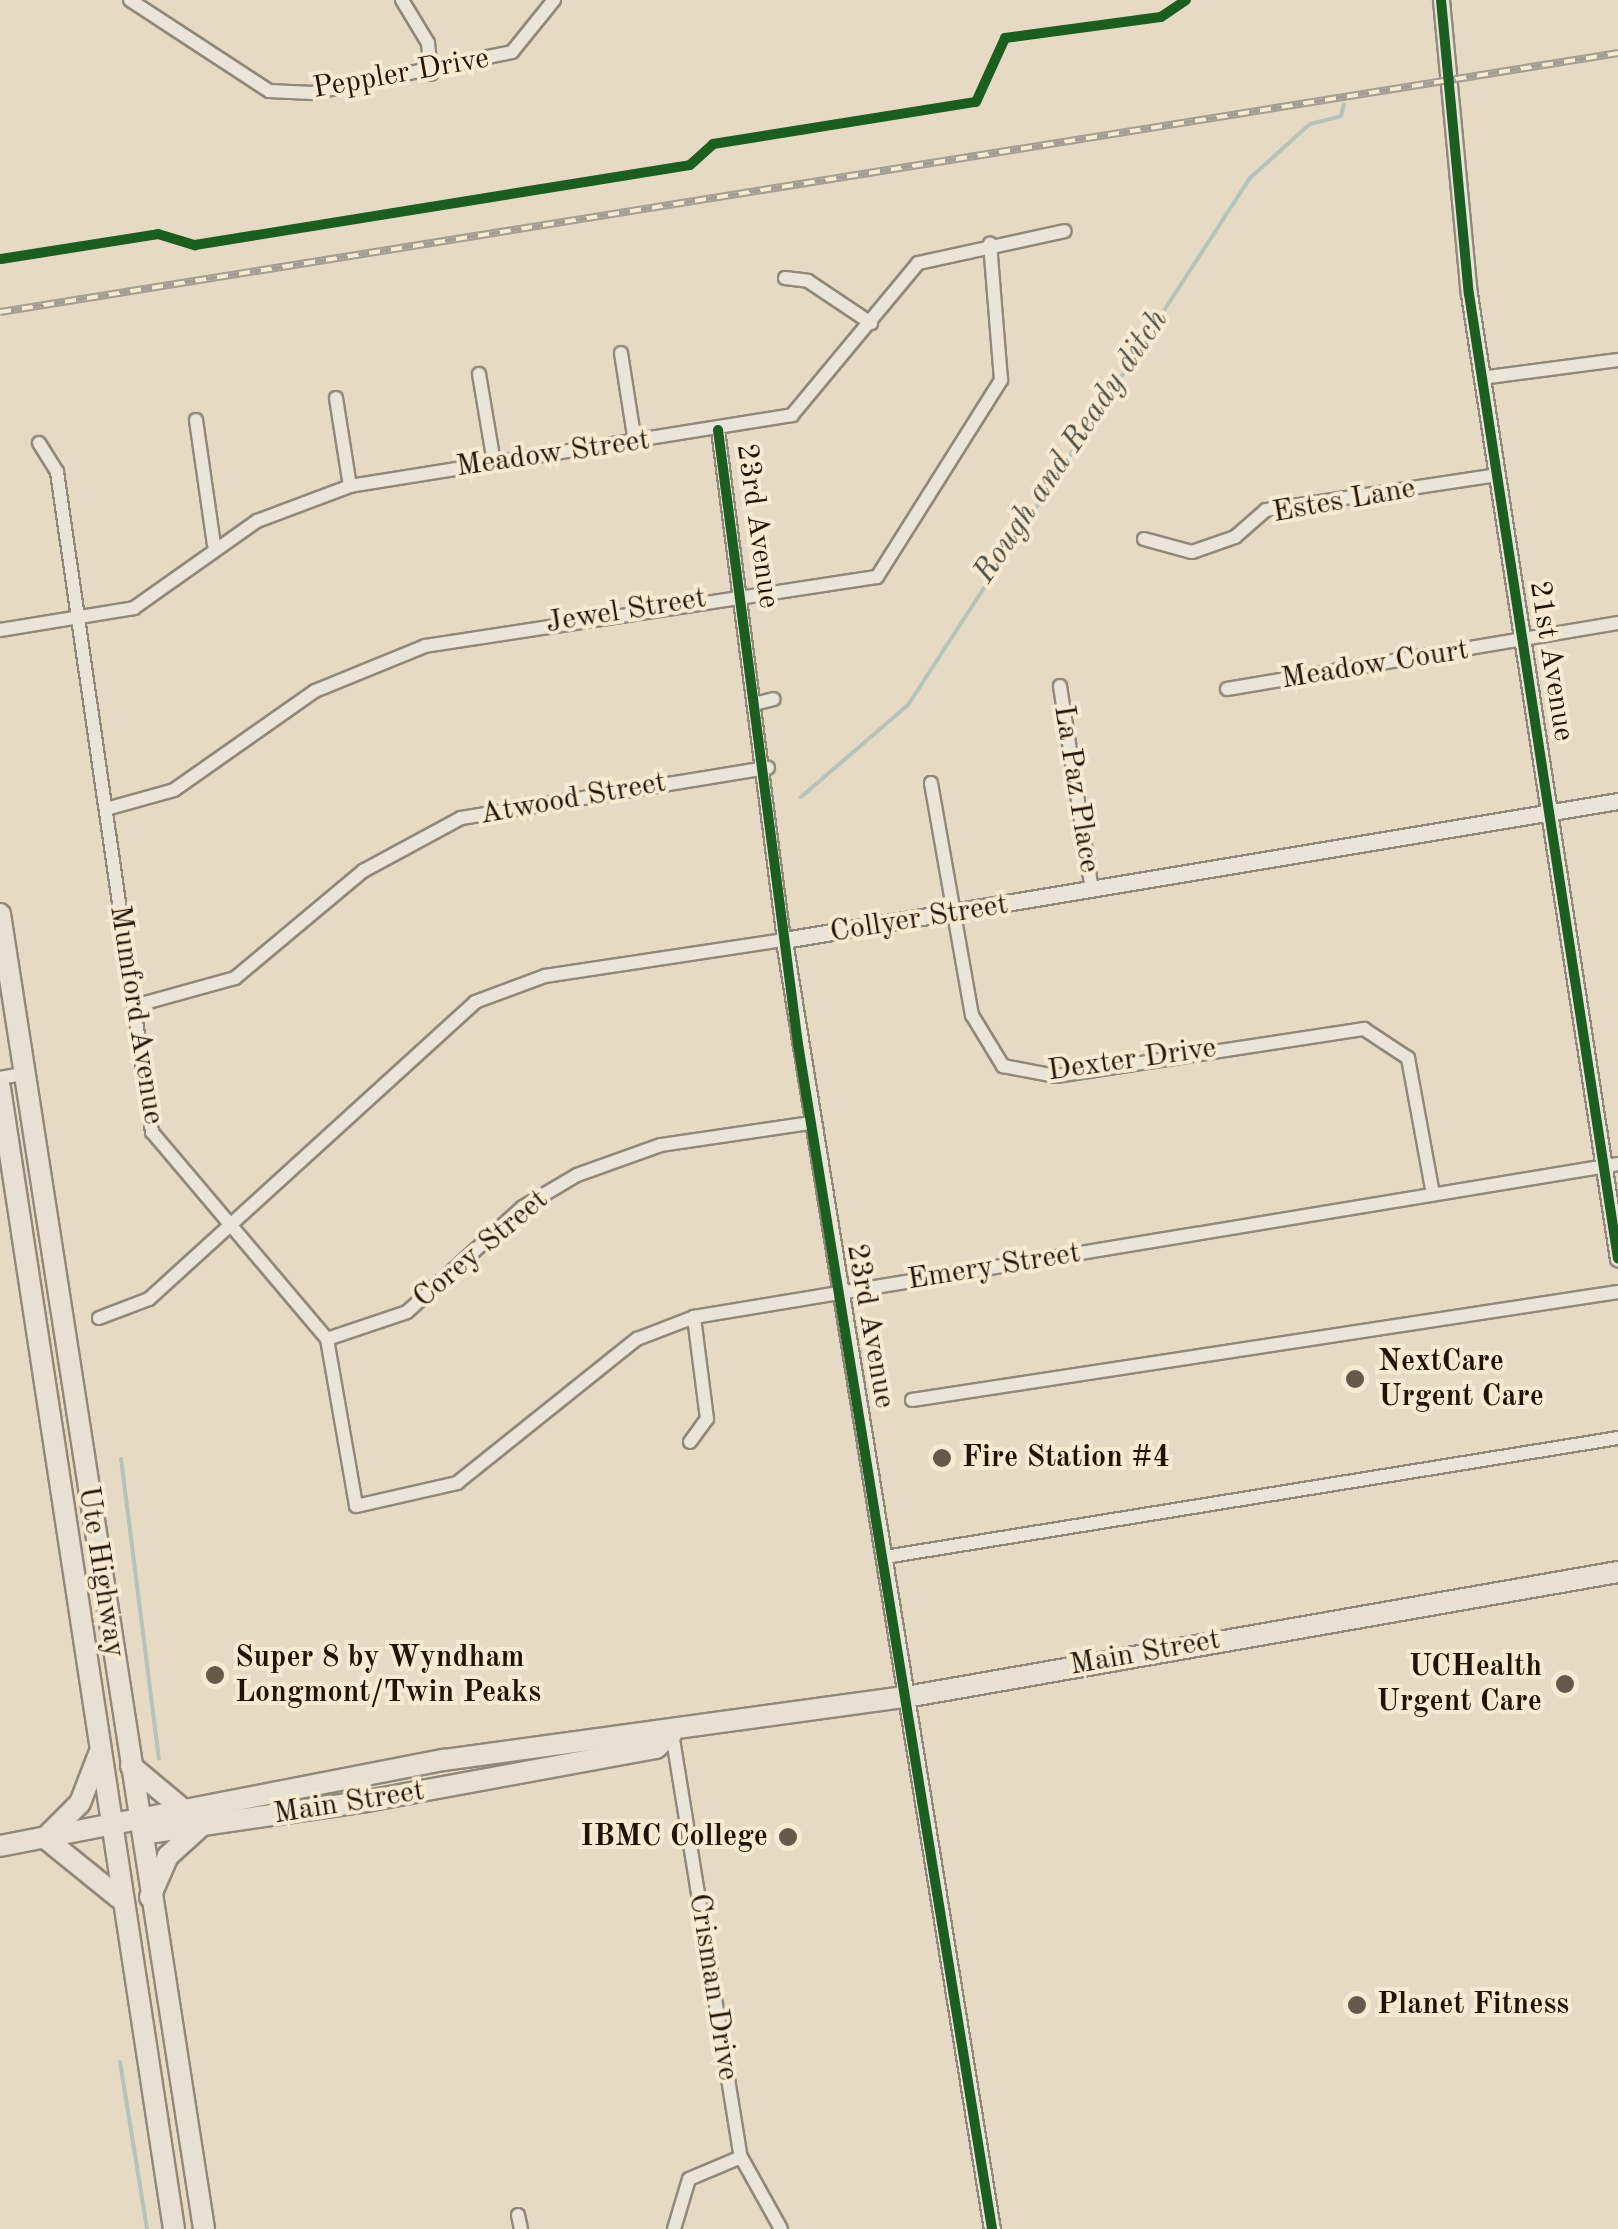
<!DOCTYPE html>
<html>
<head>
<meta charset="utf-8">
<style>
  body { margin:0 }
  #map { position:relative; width:1618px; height:2229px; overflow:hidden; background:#e7dac4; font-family:"Old Standard TT",serif }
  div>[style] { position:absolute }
  .stream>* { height:4px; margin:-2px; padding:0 2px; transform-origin:2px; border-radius:2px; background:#b4c4ba }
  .roads { filter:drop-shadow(2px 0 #91887a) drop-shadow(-2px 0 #91887a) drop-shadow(0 2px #91887a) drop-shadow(0 -2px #91887a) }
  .minor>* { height:12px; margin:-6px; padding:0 6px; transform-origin:6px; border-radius:6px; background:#eae4d9 }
  .tertiary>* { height:15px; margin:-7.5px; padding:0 7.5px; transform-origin:7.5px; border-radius:7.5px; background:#eae4d9 }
  .primary>* { height:20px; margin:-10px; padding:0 10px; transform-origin:10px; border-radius:10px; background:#e7e0d3 }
  .trunk>* { height:20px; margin:-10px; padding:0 10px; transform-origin:10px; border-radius:10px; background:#e7e0d3 }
  .rail>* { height:8px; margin-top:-4px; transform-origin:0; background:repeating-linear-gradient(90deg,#f8ead0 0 11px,#a39d93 0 22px); box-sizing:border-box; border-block:2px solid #a39d93 }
  .cycleway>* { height:10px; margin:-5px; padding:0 5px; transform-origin:5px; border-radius:5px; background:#1b5e20 }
  .dots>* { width:28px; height:28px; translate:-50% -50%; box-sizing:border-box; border:5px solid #f8ead0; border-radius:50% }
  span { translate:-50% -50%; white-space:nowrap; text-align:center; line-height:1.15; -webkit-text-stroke:8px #f8ead0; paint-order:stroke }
  .street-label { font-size:30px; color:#221405 }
  .poi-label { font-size:30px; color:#221405; font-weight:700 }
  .left { translate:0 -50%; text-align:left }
  .right { translate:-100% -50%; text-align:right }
  .water-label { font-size:32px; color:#4d4e43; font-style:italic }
</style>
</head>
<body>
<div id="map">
  <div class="stream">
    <div style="left:801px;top:797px;width:141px;rotate:-40.7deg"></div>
    <div style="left:908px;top:705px;width:628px;rotate:-57.02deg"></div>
    <div style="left:1250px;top:178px;width:81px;rotate:-42deg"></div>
    <div style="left:1310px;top:124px;width:32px;rotate:-14deg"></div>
    <div style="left:1341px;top:116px;width:12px;rotate:-76deg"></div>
    <div style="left:121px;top:1459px;width:302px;rotate:82.8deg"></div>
    <div style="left:120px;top:2062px;width:169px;rotate:80.8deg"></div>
  </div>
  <div class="roads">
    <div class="minor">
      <div style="left:130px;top:0;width:166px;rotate:33.2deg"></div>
      <div style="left:269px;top:91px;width:43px;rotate:2.7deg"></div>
      <div style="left:312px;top:93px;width:204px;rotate:-11.6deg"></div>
      <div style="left:512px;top:52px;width:67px;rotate:-51.1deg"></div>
      <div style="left:402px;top:0;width:50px;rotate:58.8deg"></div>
      <div style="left:428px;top:43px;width:31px;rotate:84deg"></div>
      <div style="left:785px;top:278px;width:23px;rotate:7deg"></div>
      <div style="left:808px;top:281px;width:76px;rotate:33.7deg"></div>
      <div style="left:621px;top:353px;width:90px;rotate:81.1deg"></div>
      <div style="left:479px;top:374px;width:90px;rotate:80.4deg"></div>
      <div style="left:1481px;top:378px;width:138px;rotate:-7.5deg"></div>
      <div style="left:336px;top:398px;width:89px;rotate:81deg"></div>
      <div style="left:196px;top:420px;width:126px;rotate:81.8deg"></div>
      <div style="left:39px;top:443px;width:34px;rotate:58deg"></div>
      <div style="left:57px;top:472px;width:667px;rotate:81.81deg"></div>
      <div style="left:152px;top:1132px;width:271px;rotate:49.8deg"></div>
      <div style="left:327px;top:1339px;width:169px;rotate:80.1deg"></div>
      <div style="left:356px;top:1506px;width:104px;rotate:-12.8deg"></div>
      <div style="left:457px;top:1483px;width:231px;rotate:-38.7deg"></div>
      <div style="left:637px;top:1339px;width:61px;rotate:-21.1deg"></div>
      <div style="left:694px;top:1317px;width:937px;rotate:-9.4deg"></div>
      <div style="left:1144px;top:539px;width:50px;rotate:15.2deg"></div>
      <div style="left:1192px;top:552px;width:46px;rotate:-19.2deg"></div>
      <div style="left:1235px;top:537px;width:41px;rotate:-41.1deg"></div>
      <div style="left:1266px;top:510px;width:234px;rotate:-8.6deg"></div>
      <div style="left:0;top:630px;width:136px;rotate:-9.3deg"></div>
      <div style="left:134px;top:608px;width:151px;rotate:-35.3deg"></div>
      <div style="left:257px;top:521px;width:99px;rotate:-20.6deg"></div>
      <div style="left:350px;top:486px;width:448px;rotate:-9.1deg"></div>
      <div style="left:792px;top:415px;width:197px;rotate:-50.3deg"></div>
      <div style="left:918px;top:263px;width:150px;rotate:-12.3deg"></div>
      <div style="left:1060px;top:686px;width:207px;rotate:81.1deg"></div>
      <div style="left:1227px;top:689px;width:397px;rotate:-9.6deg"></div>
      <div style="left:758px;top:703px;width:16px;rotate:-14deg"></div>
      <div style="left:931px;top:783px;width:236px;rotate:80deg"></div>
      <div style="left:972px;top:1015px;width:60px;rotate:58.7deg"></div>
      <div style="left:1003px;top:1066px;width:54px;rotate:10.7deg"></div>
      <div style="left:1056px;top:1076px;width:312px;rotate:-8.7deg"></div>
      <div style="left:1364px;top:1029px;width:53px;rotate:33.4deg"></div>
      <div style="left:1408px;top:1058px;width:138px;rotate:79.6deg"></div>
      <div style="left:106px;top:809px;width:71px;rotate:-15.6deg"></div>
      <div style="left:174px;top:790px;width:172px;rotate:-35.1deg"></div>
      <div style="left:315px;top:691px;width:119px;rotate:-22.2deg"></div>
      <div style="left:425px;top:646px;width:457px;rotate:-8.7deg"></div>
      <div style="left:877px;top:577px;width:233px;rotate:-57.8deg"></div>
      <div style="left:1001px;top:380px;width:137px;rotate:-94.6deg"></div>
      <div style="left:134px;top:1006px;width:105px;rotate:-15.5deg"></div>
      <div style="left:235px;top:978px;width:167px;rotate:-39.9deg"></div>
      <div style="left:363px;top:871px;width:111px;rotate:-28.4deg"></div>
      <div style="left:461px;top:818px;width:311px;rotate:-9.3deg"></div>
      <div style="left:0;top:1078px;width:22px;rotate:-10deg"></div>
      <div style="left:99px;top:1318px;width:53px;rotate:-20.8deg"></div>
      <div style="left:149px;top:1299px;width:441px;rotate:-42.3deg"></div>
      <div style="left:475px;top:1002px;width:75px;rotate:-20.4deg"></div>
      <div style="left:545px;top:976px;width:242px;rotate:-8.6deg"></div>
      <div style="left:784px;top:940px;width:514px;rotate:-97.37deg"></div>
      <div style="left:327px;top:1339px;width:84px;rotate:-18.6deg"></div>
      <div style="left:407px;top:1312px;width:156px;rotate:-42.2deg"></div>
      <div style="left:523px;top:1207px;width:63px;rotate:-30.7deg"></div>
      <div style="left:577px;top:1175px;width:89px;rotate:-19.7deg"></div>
      <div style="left:661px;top:1145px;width:151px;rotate:-8.4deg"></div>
      <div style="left:912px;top:1400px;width:714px;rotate:-8.7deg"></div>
      <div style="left:690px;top:1442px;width:29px;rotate:-54deg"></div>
      <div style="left:707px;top:1419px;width:103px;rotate:-97.3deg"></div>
      <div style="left:885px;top:1557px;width:743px;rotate:-9.22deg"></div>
      <div style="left:672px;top:1733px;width:430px;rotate:80.8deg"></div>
      <div style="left:741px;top:2157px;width:82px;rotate:60.9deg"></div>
      <div style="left:518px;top:2215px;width:14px;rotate:78deg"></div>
      <div style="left:674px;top:2229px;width:52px;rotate:-73.3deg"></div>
      <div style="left:689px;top:2179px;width:56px;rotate:-22.9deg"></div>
    </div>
    <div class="tertiary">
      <div style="left:1441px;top:0;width:295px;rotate:84.6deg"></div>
      <div style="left:1469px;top:294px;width:976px;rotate:81.22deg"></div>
      <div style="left:992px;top:2229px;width:1306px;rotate:-99.17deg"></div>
      <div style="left:784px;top:940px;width:846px;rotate:-9.46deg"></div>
    </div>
    <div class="primary">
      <div style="left:0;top:914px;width:1331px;rotate:81.18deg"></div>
      <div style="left:0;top:1088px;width:1154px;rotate:81.33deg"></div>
    </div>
    <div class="trunk">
      <div style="left:131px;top:1766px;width:62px;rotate:39.8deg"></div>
      <div style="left:139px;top:1823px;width:18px;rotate:29deg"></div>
      <div style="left:155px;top:1832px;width:214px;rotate:-8.3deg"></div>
      <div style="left:367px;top:1801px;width:294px;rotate:-10.4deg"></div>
      <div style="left:656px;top:1748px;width:22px;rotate:-43deg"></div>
      <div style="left:45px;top:1838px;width:49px;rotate:-45deg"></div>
      <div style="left:80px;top:1803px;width:53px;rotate:-68.8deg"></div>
      <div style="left:45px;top:1838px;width:95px;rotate:39deg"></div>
      <div style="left:0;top:1846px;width:452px;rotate:-11deg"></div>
      <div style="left:444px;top:1760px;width:466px;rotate:-7.8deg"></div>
      <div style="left:906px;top:1697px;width:723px;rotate:-9.96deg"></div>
      <div style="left:150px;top:1897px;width:45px;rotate:-66.3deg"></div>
      <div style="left:168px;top:1856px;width:42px;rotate:-42.1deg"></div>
    </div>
  </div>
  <div class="rail">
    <div style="left:0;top:312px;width:1639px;rotate:-9.09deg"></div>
  </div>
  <div class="cycleway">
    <div style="left:1441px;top:0;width:295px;rotate:84.6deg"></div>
    <div style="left:1469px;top:294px;width:976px;rotate:81.22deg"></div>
    <div style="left:1px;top:259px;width:159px;rotate:-9deg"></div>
    <div style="left:158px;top:234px;width:39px;rotate:17deg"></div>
    <div style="left:195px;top:245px;width:501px;rotate:-9.18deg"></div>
    <div style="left:690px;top:165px;width:31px;rotate:-42deg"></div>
    <div style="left:713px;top:144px;width:266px;rotate:-9.1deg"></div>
    <div style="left:976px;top:102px;width:70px;rotate:-65.6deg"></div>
    <div style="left:1005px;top:38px;width:157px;rotate:-7.7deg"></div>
    <div style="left:1161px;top:17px;width:30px;rotate:-34deg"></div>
    <div style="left:718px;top:430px;width:619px;rotate:82.58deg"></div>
    <div style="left:798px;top:1044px;width:1201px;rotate:80.7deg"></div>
  </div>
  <div class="dots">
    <div style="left:1355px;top:1379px;background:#675948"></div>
    <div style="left:942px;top:1458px;background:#675948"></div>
    <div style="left:215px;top:1675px;background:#675948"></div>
    <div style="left:1565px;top:1684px;background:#675948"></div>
    <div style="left:788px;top:1837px;background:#675948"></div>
    <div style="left:1357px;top:2005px;background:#675948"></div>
  </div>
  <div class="street-label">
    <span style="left:401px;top:74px;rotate:-10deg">Peppler Drive</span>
    <span style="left:553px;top:454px;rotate:-8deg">Meadow Street</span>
    <span style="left:1344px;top:501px;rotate:-10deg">Estes Lane</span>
    <span style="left:757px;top:526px;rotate:82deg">23rd Avenue</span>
    <span style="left:626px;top:611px;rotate:-9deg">Jewel Street</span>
    <span style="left:1551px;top:661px;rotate:81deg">21st Avenue</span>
    <span style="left:1375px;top:665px;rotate:-9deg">Meadow Court</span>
    <span style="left:1076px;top:789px;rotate:81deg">La Paz Place</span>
    <span style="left:573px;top:799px;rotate:-10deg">Atwood Street</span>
    <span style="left:919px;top:919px;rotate:-9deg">Collyer Street</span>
    <span style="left:136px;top:1015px;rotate:81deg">Mumford Avenue</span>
    <span style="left:1132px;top:1060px;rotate:-8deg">Dexter Drive</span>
    <span style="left:481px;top:1249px;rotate:-40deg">Corey Street</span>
    <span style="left:994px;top:1267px;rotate:-9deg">Emery Street</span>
    <span style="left:870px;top:1326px;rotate:80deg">23rd Avenue</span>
    <span style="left:101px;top:1572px;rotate:81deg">Ute Highway</span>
    <span style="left:1145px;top:1653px;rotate:-10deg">Main Street</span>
    <span style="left:349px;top:1803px;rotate:-9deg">Main Street</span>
    <span style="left:713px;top:1987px;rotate:81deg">Crisman Drive</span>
  </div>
  <div class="poi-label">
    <span class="left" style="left:1378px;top:1379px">NextCare<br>Urgent Care</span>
    <span class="left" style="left:962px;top:1458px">Fire Station #4</span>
    <span class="left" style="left:235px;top:1675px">Super 8 by Wyndham<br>Longmont/Twin Peaks</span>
    <span class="right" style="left:1542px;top:1684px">UCHealth<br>Urgent Care</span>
    <span class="right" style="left:768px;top:1837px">IBMC College</span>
    <span class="left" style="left:1377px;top:2005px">Planet Fitness</span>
  </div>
  <div class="water-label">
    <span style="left:1072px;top:447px;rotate:-56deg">Rough and Ready ditch</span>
  </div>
</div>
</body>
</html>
